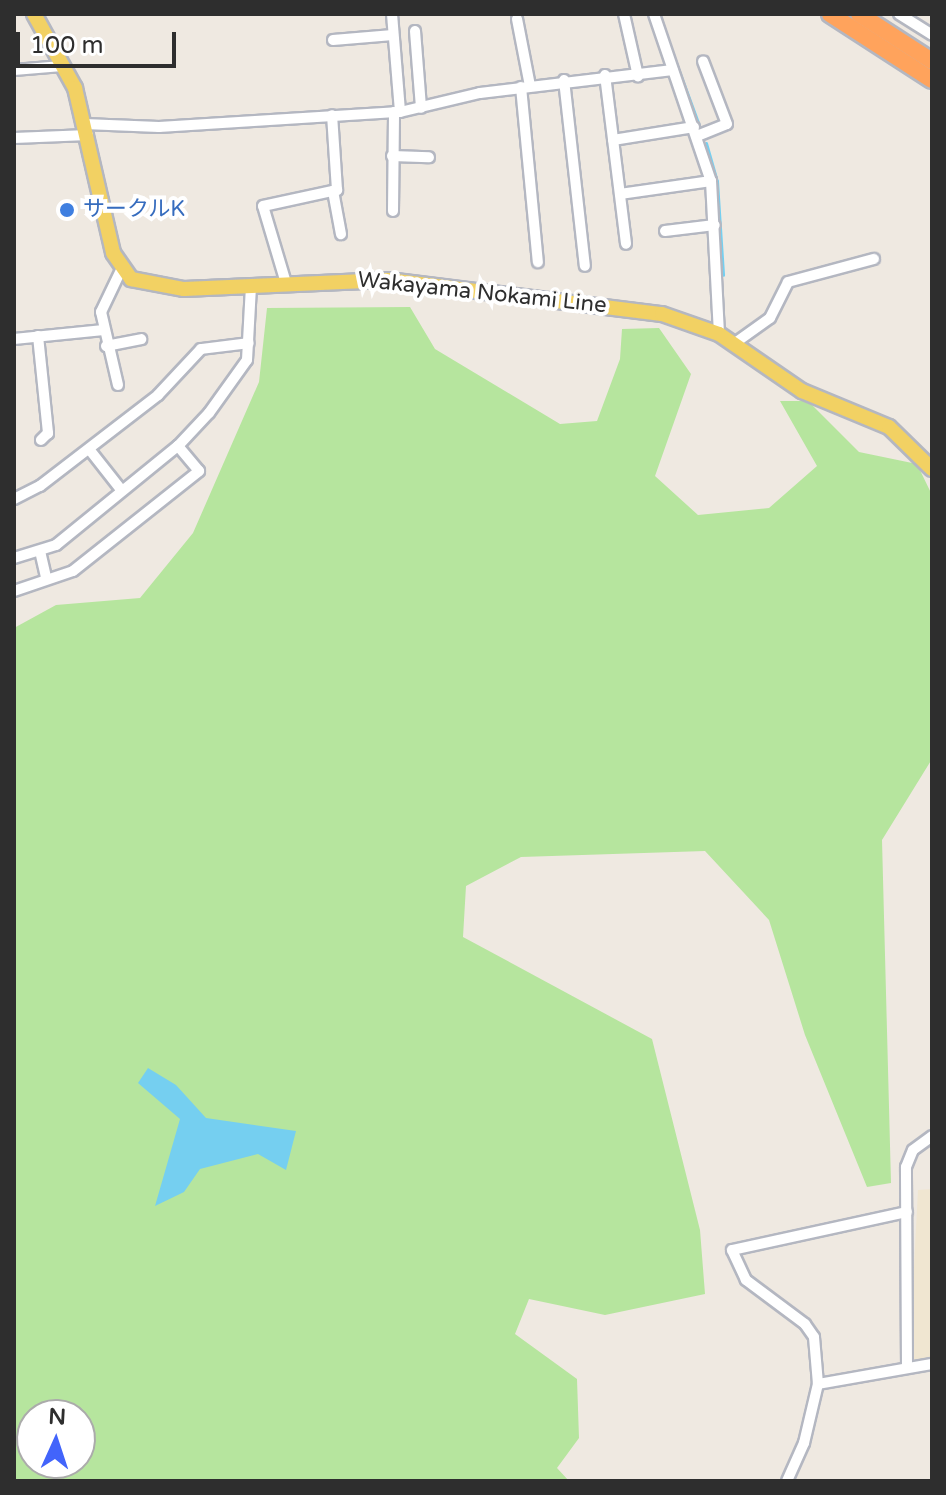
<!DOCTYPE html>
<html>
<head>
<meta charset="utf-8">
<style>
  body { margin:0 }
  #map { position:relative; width:946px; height:1495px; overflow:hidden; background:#efe9e1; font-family:"Varela Round","Noto Sans JP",sans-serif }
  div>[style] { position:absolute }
  .education>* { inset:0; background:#f0e6d1 }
  .green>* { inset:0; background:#b6e59e }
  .water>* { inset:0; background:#75cff0 }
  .stream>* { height:3px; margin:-1.5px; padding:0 1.5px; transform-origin:1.5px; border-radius:1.5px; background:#75cff0 }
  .roads { filter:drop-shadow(2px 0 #b4b7c1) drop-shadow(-2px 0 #b4b7c1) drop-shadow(0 2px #b4b7c1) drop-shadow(0 -2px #b4b7c1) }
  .minor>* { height:10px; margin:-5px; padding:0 5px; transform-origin:5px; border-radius:5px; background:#fff }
  .major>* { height:14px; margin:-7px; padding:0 7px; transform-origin:7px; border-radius:7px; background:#f2d163 }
  .highway>* { height:16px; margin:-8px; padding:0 8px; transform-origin:8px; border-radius:8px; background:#ffa35c }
  .dots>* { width:22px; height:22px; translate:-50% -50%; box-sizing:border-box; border:4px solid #fff; border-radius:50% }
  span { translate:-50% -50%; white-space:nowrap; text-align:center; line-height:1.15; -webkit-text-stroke:8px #fff; paint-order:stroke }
  .shop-label { font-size:22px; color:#366cbe }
  .left { translate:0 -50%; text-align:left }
  .street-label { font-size:22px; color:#2e2e2e }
  .frame { position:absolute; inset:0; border:16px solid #2e2e2e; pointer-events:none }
  .north { position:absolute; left:16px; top:1399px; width:80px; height:80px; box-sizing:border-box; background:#fff; border:2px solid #ababab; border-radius:50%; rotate:3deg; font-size:22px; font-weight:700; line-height:32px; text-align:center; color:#2e2e2e }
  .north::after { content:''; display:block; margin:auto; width:28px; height:36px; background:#4264fb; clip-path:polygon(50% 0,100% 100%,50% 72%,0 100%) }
  .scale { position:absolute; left:16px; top:32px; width:160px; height:36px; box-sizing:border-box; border:4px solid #2e2e2e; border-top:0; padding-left:10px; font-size:24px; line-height:28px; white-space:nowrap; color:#2e2e2e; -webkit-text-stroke:6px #fff; paint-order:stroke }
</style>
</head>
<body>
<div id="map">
  <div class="education">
    <div style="clip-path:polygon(932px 1189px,932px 1358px,909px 1362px,918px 1190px)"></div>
  </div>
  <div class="green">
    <div style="clip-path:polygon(evenodd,410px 307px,435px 349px,560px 424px,597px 421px,620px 359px,622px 329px,659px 328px,691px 374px,655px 476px,698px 515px,769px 508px,817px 466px,780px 401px,808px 401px,859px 452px,917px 464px,932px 495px,932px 759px,882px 840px,891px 1183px,867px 1187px,805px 1035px,769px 920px,705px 851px,521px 857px,466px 886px,463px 937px,652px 1039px,700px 1230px,705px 1294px,605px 1315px,529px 1299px,515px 1334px,577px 1379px,579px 1438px,557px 1468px,569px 1481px,14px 1481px,14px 628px,56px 605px,140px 598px,193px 533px,259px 382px,267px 308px,410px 307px,32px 1415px,80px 1415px,80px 1463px,32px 1463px,32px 1415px)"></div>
  </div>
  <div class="water">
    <div style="clip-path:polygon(148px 1068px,176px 1085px,206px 1118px,296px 1131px,286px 1170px,258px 1154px,200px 1169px,184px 1192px,155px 1206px,180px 1119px,138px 1083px)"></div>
  </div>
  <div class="stream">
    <div style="left:668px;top:41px;width:93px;rotate:69.8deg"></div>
    <div style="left:706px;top:143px;width:40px;rotate:74deg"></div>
    <div style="left:717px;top:181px;width:94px;rotate:86.3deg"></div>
  </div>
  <div class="roads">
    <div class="minor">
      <div style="left:392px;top:14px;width:98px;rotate:85.3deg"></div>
      <div style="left:624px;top:14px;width:64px;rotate:77.3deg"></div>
      <div style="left:654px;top:14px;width:176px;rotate:71.2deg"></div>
      <div style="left:711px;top:181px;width:153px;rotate:87deg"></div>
      <div style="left:899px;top:14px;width:39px;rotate:32deg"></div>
      <div style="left:517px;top:19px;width:68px;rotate:79deg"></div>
      <div style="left:415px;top:31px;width:77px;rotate:85.5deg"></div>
      <div style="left:333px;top:40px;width:60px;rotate:-4.8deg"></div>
      <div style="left:14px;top:70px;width:48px;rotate:-4.8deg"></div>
      <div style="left:605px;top:75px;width:170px;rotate:82.9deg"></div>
      <div style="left:564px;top:80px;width:187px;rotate:83.6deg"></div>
      <div style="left:521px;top:87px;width:176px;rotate:84.5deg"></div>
      <div style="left:84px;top:124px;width:75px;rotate:2.3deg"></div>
      <div style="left:159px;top:127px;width:241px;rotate:-3.6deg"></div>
      <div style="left:400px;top:112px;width:82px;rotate:-13.4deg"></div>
      <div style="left:480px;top:93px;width:194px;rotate:-6.8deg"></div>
      <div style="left:697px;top:136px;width:32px;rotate:-22deg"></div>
      <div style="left:727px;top:124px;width:67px;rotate:-110.9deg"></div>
      <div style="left:14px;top:138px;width:74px;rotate:-2.3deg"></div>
      <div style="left:613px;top:140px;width:82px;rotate:-9.1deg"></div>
      <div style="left:392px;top:156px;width:37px;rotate:2deg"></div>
      <div style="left:333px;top:191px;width:44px;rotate:79.5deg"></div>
      <div style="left:620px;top:194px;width:92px;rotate:-8.1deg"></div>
      <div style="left:393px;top:211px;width:99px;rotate:-89.4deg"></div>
      <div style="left:665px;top:231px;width:50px;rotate:-6.8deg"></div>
      <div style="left:286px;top:283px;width:80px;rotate:-106.6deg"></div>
      <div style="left:263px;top:206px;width:76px;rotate:-12.2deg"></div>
      <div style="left:337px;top:190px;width:75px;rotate:-93.8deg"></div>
      <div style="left:38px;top:336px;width:98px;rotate:84.1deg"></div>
      <div style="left:48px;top:433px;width:10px;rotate:135deg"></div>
      <div style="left:14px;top:339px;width:90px;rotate:-5.7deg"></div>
      <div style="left:735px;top:343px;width:43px;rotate:-35.5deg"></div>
      <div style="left:770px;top:318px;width:40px;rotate:-63.4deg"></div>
      <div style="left:788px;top:282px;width:89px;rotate:-15deg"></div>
      <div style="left:106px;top:346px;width:36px;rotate:-11deg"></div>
      <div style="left:118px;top:385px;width:75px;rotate:-103.1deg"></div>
      <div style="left:101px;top:312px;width:47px;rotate:-64.5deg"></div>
      <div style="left:89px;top:449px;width:53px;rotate:51.8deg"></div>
      <div style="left:14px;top:499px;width:29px;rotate:-27deg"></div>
      <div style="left:40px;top:486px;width:149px;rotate:-37.6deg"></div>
      <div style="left:158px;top:395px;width:63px;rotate:-46.9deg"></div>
      <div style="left:201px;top:349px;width:48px;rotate:-7.1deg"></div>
      <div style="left:40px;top:551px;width:27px;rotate:77deg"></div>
      <div style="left:14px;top:558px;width:44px;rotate:-17.2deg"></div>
      <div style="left:56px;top:545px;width:157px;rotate:-39.1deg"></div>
      <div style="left:178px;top:446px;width:45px;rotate:-46.8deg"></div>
      <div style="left:209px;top:413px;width:65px;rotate:-54.4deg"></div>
      <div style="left:247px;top:360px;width:74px;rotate:-86.9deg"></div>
      <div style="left:14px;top:591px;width:62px;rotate:-18.7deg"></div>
      <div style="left:73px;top:571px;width:161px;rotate:-38.4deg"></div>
      <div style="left:199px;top:471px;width:33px;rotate:-130deg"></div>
      <div style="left:907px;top:1367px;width:200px;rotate:-90.3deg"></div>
      <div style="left:906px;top:1167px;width:18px;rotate:-68deg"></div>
      <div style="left:913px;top:1150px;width:24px;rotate:-36deg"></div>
      <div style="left:818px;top:1384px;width:116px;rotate:-10deg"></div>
      <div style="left:787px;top:1481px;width:42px;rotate:-65.9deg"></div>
      <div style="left:804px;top:1443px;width:61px;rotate:-76.7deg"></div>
      <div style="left:818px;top:1384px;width:47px;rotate:-94.9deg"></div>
      <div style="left:814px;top:1337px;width:16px;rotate:-125deg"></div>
      <div style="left:805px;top:1324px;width:74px;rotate:-143.3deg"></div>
      <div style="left:746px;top:1280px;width:33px;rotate:-115deg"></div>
      <div style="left:732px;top:1250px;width:179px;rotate:-12.3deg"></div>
    </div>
    <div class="major">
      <div style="left:34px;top:14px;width:85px;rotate:61deg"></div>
      <div style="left:75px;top:88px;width:169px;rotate:77deg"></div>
      <div style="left:113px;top:253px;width:32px;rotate:55deg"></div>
      <div style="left:131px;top:279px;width:54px;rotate:10.7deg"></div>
      <div style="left:184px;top:289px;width:204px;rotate:-2.5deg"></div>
      <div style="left:388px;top:280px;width:276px;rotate:7.1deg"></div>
      <div style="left:662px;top:314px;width:60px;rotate:19.3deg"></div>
      <div style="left:719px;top:334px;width:101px;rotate:34.5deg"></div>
      <div style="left:802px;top:391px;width:94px;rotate:22.5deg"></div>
      <div style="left:889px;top:427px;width:60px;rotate:44.3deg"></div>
    </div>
    <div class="highway">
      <div style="left:830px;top:14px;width:121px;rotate:32.9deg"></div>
      <div style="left:859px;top:14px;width:87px;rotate:32.8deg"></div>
    </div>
  </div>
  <div class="dots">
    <div style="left:67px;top:210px;background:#3f7fe0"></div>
  </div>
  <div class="shop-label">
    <span class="left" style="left:83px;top:210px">サークルK</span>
  </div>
  <div class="street-label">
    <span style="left:482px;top:293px;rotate:6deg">Wakayama Nokami Line</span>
  </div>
  <div class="frame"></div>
  <div class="north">N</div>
  <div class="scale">100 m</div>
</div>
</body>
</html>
